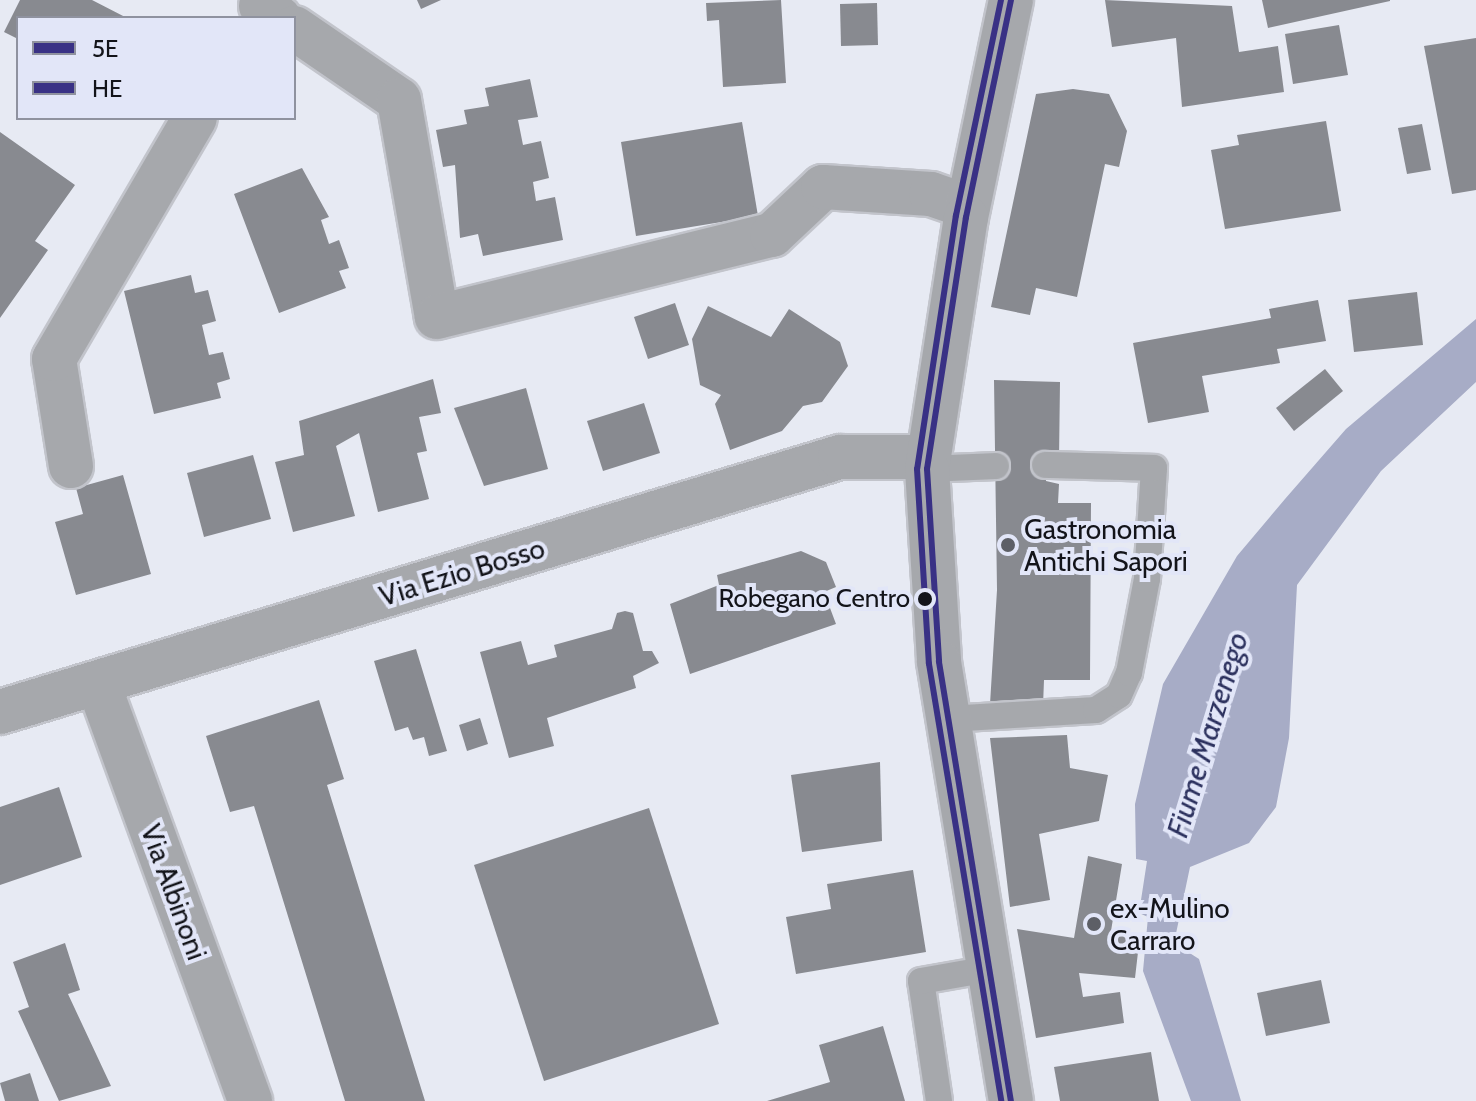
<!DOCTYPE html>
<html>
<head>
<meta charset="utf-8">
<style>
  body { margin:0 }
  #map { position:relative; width:1476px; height:1101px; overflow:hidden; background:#e7eaf3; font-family:Cabin,sans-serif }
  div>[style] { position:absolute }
  .water>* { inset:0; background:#a7acc6 }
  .building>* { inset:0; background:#888a90 }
  .roads { filter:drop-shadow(2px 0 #c2c4cb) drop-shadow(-2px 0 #c2c4cb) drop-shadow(0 2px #c2c4cb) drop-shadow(0 -2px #c2c4cb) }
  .service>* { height:26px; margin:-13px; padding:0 13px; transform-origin:13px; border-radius:13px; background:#a6a8ac }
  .minor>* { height:44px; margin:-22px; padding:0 22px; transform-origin:22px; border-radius:22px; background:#a6a8ac }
  .secondary>* { height:44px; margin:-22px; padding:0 22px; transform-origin:22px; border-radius:22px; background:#a6a8ac }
  .bus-1>* { height:6px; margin:-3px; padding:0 3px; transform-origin:3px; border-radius:3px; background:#393185 }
  .bus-2>* { height:6px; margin:-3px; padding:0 3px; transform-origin:3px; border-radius:3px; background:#393185 }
  .dots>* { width:22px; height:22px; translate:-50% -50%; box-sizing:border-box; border:4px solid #e2e6f8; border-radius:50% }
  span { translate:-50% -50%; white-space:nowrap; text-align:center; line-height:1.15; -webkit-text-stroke:8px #e2e6f8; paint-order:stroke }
  .bus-label { font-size:26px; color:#13141a }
  .right { translate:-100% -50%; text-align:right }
  .poi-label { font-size:28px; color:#13141a }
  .left { translate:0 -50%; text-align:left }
  .street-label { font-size:28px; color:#13141a }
  .water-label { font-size:30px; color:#2c315e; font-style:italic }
  .legend { position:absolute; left:16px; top:16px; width:280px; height:104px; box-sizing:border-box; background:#e2e6f8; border:2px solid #8f929f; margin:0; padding:10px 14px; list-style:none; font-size:24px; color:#13141a }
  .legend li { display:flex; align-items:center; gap:16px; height:40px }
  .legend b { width:40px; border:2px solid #8f929f }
</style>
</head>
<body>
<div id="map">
  <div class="water">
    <div style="clip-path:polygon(1476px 319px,1476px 382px,1381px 471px,1297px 585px,1289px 738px,1276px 807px,1249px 843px,1190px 867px,1174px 943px,1199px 959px,1241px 1101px,1191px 1101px,1143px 971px,1148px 917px,1139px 913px,1147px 861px,1136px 859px,1135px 804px,1163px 684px,1237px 556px,1285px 499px,1346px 429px)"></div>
  </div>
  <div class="building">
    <div style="clip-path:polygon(20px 0,92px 0,127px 18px,18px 18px,18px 39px,4px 32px)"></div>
    <div style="clip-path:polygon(417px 0,441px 0,421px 9px)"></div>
    <div style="clip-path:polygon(781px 0,786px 83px,723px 87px,719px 20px,707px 21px,706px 3px)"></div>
    <div style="clip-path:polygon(1105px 0,1232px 6px,1239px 52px,1278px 46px,1284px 92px,1182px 107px,1176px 38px,1112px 47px)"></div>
    <div style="clip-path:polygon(1262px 0,1390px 0,1390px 1px,1268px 28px)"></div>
    <div style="clip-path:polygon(877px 3px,878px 45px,841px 46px,840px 4px)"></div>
    <div style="clip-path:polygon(1339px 25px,1348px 75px,1293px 84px,1285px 34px)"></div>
    <div style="clip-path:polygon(1476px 38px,1476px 190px,1452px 194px,1424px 46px)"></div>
    <div style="clip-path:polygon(530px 79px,538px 117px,518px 120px,523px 145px,541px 141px,549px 178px,533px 182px,536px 201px,555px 197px,563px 240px,483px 256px,478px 234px,460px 238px,455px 165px,443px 167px,436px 130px,467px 124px,464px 110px,489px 106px,485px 88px)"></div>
    <div style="clip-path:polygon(1073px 89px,1109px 94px,1127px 131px,1119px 167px,1105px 164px,1077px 297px,1036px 288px,1030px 315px,991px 307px,1036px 94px)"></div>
    <div style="clip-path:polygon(1326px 121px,1341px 211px,1225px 229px,1211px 150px,1239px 145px,1237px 135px)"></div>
    <div style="clip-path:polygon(742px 122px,758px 216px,636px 236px,621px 142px)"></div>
    <div style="clip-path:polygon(1422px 124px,1431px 170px,1407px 174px,1398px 128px)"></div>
    <div style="clip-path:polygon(0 132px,75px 185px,35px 241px,48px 250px,0 318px)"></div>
    <div style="clip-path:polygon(302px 168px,329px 217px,321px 220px,329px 244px,339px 240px,349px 268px,339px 271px,346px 288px,279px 313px,234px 194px)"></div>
    <div style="clip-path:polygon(191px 275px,195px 293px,208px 290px,216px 321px,202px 325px,209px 355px,223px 352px,230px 379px,217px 383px,221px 398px,154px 414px,124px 291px)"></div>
    <div style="clip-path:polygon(1417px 292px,1423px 345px,1354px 352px,1348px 300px)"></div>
    <div style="clip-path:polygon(1318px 300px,1326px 341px,1277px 349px,1280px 363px,1202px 376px,1209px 412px,1148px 423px,1133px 343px,1271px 318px,1269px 309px)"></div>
    <div style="clip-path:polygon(675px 303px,689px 345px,648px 359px,634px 317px)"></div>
    <div style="clip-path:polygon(708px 306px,771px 337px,789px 309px,840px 342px,848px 366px,822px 402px,803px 406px,782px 431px,730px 450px,715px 404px,721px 395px,700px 385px,692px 339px)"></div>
    <div style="clip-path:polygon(1325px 369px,1343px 391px,1294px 431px,1276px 408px)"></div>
    <div style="clip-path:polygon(433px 379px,441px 413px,419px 417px,427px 451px,417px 453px,429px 499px,378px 512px,359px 433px,336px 446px,355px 516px,293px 532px,275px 462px,304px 455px,299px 421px)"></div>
    <div style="clip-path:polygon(994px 380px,1060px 382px,1059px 459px,1044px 458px,1046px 481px,1059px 484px,1058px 503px,1091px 503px,1090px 680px,1044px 680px,1043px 706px,990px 704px,997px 590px)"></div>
    <div style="clip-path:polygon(526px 388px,548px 469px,484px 486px,454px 408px)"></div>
    <div style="clip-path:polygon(644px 403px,660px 453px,603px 471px,587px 421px)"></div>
    <div style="clip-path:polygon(253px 455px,271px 519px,204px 537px,187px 473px)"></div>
    <div style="clip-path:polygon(123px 475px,151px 574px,76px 595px,55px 522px,83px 514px,76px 488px)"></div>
    <div style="clip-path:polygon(801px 551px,826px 562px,836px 587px,824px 592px,836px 624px,690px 674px,670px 604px,719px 585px,717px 575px)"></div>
    <div style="clip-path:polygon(625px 611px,633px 613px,643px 651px,652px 651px,659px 663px,633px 676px,636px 688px,547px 718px,554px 746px,509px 758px,480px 652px,521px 641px,528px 665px,557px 657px,554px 645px,612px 629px,617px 613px)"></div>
    <div style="clip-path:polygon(416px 649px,447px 751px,429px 756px,424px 737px,413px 740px,408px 727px,395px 731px,374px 661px)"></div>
    <div style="clip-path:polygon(319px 700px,344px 779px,327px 785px,425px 1101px,345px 1101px,254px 806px,230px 812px,206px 736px)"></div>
    <div style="clip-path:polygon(480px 718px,488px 744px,467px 751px,459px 725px)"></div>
    <div style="clip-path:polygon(1067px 735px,1070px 768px,1108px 775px,1099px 821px,1039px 834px,1050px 900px,1010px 907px,990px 738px)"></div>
    <div style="clip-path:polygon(880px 762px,882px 841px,802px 852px,791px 775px)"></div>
    <div style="clip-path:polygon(59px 787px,82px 857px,0 885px,0 807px)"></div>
    <div style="clip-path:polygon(649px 808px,719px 1024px,544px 1081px,474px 865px)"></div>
    <div style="clip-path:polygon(1088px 856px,1122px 864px,1111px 931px,1140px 935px,1135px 978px,1079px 973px,1083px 997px,1120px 992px,1124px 1023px,1036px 1038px,1017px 929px,1074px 938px)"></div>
    <div style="clip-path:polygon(913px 870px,926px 952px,796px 974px,786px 917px,831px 909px,827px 884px)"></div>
    <div style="clip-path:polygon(65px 943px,80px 990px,68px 994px,111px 1086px,59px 1101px,18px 1011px,29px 1007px,13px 962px)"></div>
    <div style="clip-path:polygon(1321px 980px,1330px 1023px,1266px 1036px,1257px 993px)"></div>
    <div style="clip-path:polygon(883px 1026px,905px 1101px,767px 1101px,830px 1082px,819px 1045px)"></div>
    <div style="clip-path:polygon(1151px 1052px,1159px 1101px,1060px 1101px,1054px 1067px)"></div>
    <div style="clip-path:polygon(30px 1073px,39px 1101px,5px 1101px,0 1083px)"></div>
  </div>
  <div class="roads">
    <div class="service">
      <div style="left:927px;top:469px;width:69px;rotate:-2.5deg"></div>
      <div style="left:948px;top:719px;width:148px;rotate:-3.5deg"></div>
      <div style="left:1096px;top:710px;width:27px;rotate:-33deg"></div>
      <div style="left:1119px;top:695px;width:24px;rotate:-66deg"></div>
      <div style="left:1129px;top:673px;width:96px;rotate:-79.2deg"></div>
      <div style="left:1147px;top:579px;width:111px;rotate:-86.4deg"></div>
      <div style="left:1154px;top:468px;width:109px;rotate:-178.4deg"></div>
      <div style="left:939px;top:1101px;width:121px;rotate:-98.5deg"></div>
      <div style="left:921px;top:981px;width:69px;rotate:-10deg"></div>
    </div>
    <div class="minor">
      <div style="left:261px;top:6px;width:22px;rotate:34deg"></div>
      <div style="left:294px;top:28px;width:127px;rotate:34.4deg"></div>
      <div style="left:399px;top:100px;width:220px;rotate:80.1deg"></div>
      <div style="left:437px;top:317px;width:345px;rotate:-13.8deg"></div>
      <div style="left:772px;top:235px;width:70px;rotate:-43.3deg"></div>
      <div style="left:823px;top:187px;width:108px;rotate:3.7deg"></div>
      <div style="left:931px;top:194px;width:39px;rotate:19deg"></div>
      <div style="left:71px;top:466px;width:108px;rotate:-99deg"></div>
      <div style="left:54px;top:359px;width:279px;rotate:-59.7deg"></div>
      <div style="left:98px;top:683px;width:445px;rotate:70deg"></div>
      <div style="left:0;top:712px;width:878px;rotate:-16.89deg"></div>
      <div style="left:840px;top:457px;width:88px"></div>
    </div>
    <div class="secondary">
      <div style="left:1011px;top:0;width:222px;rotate:101.7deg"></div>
      <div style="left:966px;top:217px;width:255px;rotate:98.8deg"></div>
      <div style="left:927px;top:469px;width:193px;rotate:86.4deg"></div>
      <div style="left:939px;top:662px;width:445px;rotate:80.7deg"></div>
    </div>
  </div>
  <div class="bus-1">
    <div style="left:1011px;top:0;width:222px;rotate:101.7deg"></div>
    <div style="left:966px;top:217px;width:255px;rotate:98.8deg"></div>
    <div style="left:927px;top:469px;width:193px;rotate:86.4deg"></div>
    <div style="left:939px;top:662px;width:445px;rotate:80.7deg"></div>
  </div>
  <div class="bus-2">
    <div style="left:1001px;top:0;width:220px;rotate:101.8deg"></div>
    <div style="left:956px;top:215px;width:257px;rotate:98.7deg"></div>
    <div style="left:917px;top:469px;width:195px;rotate:86.5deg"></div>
    <div style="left:929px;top:664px;width:443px;rotate:80.6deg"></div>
  </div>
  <div class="dots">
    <div style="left:1008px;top:545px;background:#5d5f66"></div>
    <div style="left:925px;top:599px;background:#13141a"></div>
    <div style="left:1094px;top:924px;background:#5d5f66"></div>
  </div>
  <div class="bus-label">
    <span class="right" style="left:910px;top:599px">Robegano Centro</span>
  </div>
  <div class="poi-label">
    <span class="left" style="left:1024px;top:545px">Gastronomia<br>Antichi Sapori</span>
    <span class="left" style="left:1110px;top:924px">ex-Mulino<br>Carraro</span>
  </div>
  <div class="street-label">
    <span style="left:462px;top:572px;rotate:-17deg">Via Ezio Bosso</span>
    <span style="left:174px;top:892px;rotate:70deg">Via Albinoni</span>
  </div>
  <div class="water-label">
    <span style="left:1208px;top:735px;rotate:-73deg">Fiume Marzenego</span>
  </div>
  <ul class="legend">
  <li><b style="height:10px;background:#393185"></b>5E</li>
  <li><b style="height:10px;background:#393185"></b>HE</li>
  </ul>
</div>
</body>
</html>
